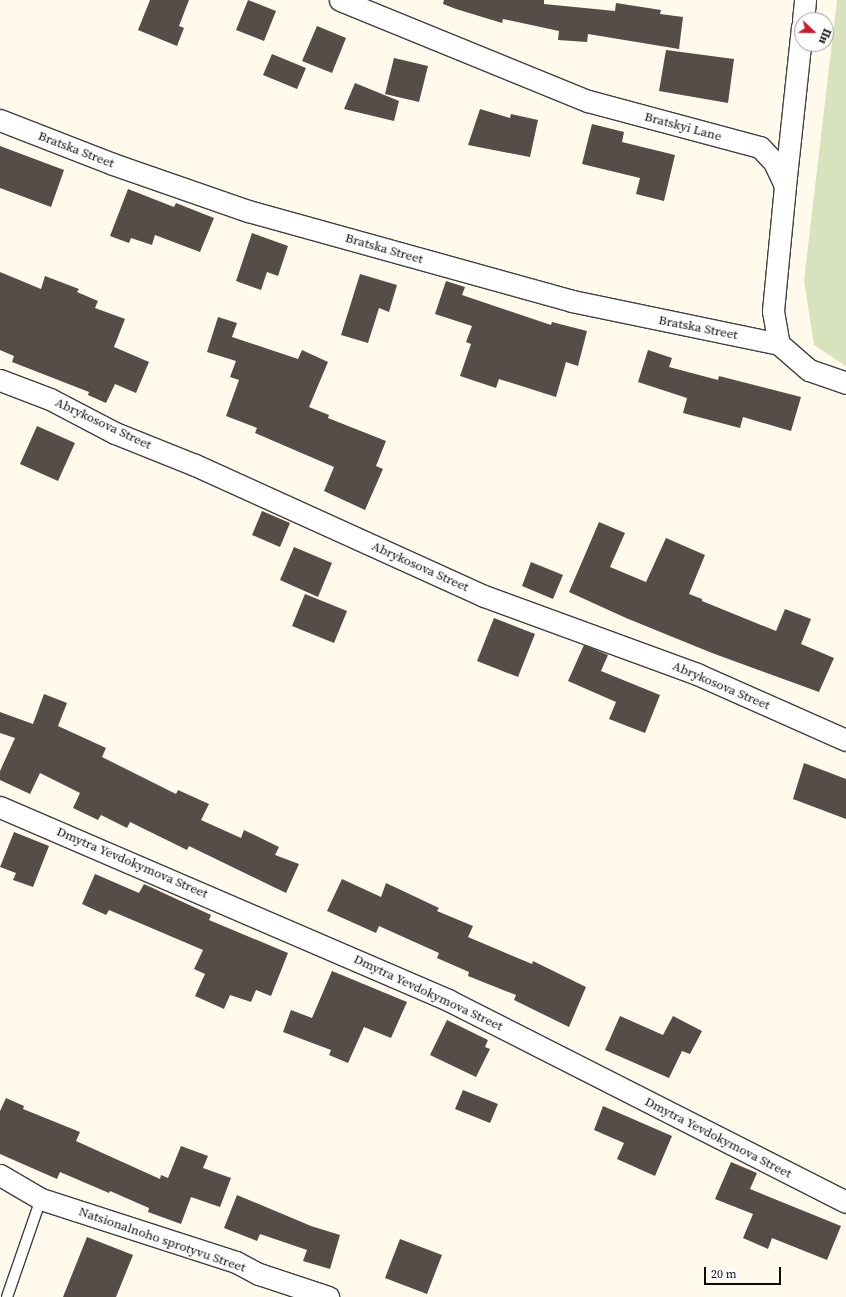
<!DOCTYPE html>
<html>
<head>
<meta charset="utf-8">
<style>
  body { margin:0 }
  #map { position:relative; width:846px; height:1297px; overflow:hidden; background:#fffaec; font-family:"Source Serif 4",serif }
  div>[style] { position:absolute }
  .cemetery>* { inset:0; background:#d8e2bd }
  .building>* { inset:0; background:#564d48 }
  .roads { filter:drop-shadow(1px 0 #404040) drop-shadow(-1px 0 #404040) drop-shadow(0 1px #404040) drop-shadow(0 -1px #404040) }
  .lane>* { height:10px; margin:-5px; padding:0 5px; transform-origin:5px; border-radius:5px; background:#fff }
  .street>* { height:21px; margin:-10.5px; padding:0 10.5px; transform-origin:10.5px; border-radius:10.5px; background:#fff }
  span { translate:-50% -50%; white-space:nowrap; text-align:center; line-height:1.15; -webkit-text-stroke:4px #fff; paint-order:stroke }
  .street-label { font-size:13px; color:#0d0d0d }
  .north { position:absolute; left:794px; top:12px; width:40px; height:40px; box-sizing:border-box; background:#fff; border:1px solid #9e9e9e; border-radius:50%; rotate:112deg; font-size:11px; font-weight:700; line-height:16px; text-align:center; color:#0d0d0d }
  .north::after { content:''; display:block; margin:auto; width:14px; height:18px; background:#c31e31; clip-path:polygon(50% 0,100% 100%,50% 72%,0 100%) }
  .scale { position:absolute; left:704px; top:1267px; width:77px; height:18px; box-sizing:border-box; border:2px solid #0d0d0d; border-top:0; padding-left:5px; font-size:12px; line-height:14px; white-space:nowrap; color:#0d0d0d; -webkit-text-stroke:3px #fff; paint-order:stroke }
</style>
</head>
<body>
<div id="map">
  <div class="cemetery">
    <div style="clip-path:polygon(837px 0,846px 0,846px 366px,814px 345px,804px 281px)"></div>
  </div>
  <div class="building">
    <div style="clip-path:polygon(150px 0,189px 0,179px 26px,184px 28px,177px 46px,138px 30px)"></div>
    <div style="clip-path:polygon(248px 0,276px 11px,264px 41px,236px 30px)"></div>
    <div style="clip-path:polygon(444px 0,544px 0,544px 4px,615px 11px,616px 3px,661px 10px,660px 14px,683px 17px,679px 49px,588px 34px,587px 42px,558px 40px,559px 31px,503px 19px,502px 23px,456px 9px,443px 4px)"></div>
    <div style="clip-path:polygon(317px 26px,346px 38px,332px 73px,302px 61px)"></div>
    <div style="clip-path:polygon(666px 50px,734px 59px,728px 103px,659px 91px)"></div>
    <div style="clip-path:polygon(272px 54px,306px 68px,297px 89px,263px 75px)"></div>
    <div style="clip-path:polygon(394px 58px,428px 66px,419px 102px,385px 94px)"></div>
    <div style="clip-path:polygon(355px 83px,399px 101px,394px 121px,344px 109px)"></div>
    <div style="clip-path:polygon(480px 109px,510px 118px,511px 114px,538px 120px,530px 157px,468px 145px)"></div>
    <div style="clip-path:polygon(592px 124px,624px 132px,622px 142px,675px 155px,664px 201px,636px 194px,640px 178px,582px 164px)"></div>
    <div style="clip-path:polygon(0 146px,64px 170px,51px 207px,0 188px)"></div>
    <div style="clip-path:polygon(128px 189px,174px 207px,176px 203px,214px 218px,200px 252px,155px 235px,152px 245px,131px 238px,129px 243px,110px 236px)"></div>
    <div style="clip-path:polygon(252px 233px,288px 246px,278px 276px,267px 272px,261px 290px,236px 281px)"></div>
    <div style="clip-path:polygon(0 272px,41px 289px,45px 276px,79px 289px,77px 292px,98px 301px,95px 308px,125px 319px,114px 347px,149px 362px,136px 393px,115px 384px,106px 403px,88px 395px,89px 392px,12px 362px,14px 356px,0 350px)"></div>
    <div style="clip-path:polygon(360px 274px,397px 285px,389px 312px,379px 308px,368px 343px,341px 335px)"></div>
    <div style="clip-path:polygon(446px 281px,465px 287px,462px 295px,551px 325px,552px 322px,587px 331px,578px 366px,566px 362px,556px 397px,499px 379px,496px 388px,460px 376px,471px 344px,466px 342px,472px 326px,435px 314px)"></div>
    <div style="clip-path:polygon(218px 317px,237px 323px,232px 337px,298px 359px,302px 350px,328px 362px,309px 407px,329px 415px,328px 418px,386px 441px,376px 466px,383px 469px,365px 510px,324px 491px,334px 467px,255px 433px,257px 428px,226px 416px,239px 380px,230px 377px,236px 361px,207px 352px)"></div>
    <div style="clip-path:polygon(648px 350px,672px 358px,669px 367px,718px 380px,719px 376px,801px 397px,791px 431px,743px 417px,740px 428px,683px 413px,687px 398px,638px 382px)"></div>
    <div style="clip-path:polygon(37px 426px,75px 443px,58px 481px,20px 464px)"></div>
    <div style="clip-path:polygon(262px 511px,290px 523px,280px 547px,252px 535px)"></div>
    <div style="clip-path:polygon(599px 522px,625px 533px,610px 567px,646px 582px,666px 538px,705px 555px,689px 594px,702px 599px,702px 601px,776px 631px,785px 609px,811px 619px,801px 644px,834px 658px,819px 692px,712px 653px,626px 618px,569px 592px)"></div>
    <div style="clip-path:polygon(294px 547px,332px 563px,318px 597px,280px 580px)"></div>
    <div style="clip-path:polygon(531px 562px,563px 575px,553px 599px,522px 586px)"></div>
    <div style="clip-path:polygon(305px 594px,347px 611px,334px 643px,292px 626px)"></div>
    <div style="clip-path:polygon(494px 618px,535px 634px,518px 677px,477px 661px)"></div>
    <div style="clip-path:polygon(584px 645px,608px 655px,601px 671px,660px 695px,645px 733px,609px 719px,616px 702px,568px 681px)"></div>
    <div style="clip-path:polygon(44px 694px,67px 703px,58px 726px,106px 748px,102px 757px,176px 794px,178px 790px,209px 804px,201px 820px,241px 838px,244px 830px,279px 847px,275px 855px,299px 864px,286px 893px,189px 846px,187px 850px,130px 822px,127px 828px,101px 815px,98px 820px,73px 808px,80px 793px,40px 773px,30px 794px,0 780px,0 771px,15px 738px,0 733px,0 712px,33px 724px)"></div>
    <div style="clip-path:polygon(804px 763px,846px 779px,846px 819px,793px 799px)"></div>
    <div style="clip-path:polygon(14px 832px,49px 846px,33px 887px,13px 880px,16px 873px,0 867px)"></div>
    <div style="clip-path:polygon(95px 874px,139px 893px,144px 884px,211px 915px,209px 920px,288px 953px,271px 996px,256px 990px,251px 1002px,230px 995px,224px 1009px,195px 996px,205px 974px,194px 969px,203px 950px,109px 910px,106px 915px,82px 904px)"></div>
    <div style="clip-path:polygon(342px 879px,381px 897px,386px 883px,439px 908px,437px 911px,473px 926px,468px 937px,532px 964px,533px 961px,586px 987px,569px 1027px,514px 1000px,516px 995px,468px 976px,469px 972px,437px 958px,439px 953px,379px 926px,376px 933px,327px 911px)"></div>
    <div style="clip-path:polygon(332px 971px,407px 1002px,391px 1038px,364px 1027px,348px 1063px,329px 1055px,331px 1050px,283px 1032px,291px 1010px,312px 1018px)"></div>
    <div style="clip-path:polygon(620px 1016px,663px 1035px,673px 1016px,702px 1031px,690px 1054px,682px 1051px,669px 1078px,605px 1050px)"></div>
    <div style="clip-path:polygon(447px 1020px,488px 1040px,485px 1047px,490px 1049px,476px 1077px,430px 1055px)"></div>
    <div style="clip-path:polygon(463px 1090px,498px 1104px,490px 1123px,455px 1109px)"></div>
    <div style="clip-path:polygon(6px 1098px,24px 1106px,23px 1109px,80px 1132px,76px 1141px,160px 1179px,161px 1175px,168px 1178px,181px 1146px,208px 1156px,203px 1168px,231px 1178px,220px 1207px,191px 1197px,181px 1224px,148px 1212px,149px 1208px,110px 1191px,109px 1193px,60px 1172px,57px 1179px,0 1154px,0 1111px)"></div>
    <div style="clip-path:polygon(603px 1106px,672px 1136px,655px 1176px,617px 1159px,624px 1143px,594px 1130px)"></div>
    <div style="clip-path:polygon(731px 1162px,757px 1173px,750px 1189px,841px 1226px,827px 1260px,772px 1238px,768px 1249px,743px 1238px,753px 1214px,715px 1199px)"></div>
    <div style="clip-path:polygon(237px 1195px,311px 1226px,340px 1235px,330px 1269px,303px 1261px,307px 1250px,260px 1234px,257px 1241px,224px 1228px)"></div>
    <div style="clip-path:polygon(87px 1237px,133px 1255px,116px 1297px,63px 1297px)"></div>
    <div style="clip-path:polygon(400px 1239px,442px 1255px,427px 1294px,385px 1278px)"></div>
  </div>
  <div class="roads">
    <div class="lane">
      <div style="left:7px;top:1297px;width:104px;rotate:-70.9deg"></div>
    </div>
    <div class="street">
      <div style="left:340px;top:0;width:268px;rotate:22.2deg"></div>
      <div style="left:588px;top:101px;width:178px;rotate:15deg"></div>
      <div style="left:760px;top:147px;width:21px;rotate:47deg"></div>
      <div style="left:774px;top:162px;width:26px;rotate:65deg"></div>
      <div style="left:785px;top:186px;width:126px;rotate:95.5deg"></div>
      <div style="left:773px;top:311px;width:34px;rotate:80deg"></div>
      <div style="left:779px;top:344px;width:40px;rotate:41deg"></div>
      <div style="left:809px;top:370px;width:39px;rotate:19deg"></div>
      <div style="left:803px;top:20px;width:20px;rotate:-84deg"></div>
      <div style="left:0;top:120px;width:121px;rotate:21.3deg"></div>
      <div style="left:113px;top:164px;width:143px;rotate:19.2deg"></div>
      <div style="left:248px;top:211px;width:336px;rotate:15.5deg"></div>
      <div style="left:572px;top:301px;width:211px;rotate:11.7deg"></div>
      <div style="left:785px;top:186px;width:161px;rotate:-83.9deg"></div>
      <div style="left:0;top:380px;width:53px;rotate:20.8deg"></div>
      <div style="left:50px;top:399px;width:73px;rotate:27.6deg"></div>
      <div style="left:115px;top:433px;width:86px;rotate:21.8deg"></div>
      <div style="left:195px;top:465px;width:317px;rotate:24.4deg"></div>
      <div style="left:484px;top:596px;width:227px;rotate:20.1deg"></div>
      <div style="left:697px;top:674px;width:163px;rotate:23.9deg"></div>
      <div style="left:0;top:807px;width:488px;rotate:23.3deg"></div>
      <div style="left:448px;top:1000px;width:446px;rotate:26.9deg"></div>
      <div style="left:0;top:1175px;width:48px;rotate:30.3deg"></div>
      <div style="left:41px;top:1199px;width:205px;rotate:17.9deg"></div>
      <div style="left:236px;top:1262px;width:26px;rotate:28deg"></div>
      <div style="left:259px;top:1274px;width:73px;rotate:18.4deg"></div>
    </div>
  </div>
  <div class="street-label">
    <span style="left:683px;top:127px;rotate:15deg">Bratskyi Lane</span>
    <span style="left:76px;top:150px;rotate:21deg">Bratska Street</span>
    <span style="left:384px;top:249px;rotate:16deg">Bratska Street</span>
    <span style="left:698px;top:328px;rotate:11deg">Bratska Street</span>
    <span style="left:103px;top:424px;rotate:25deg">Abrykosova Street</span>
    <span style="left:420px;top:567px;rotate:24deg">Abrykosova Street</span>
    <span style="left:721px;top:686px;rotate:23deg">Abrykosova Street</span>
    <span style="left:132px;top:863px;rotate:23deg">Dmytra Yevdokymova Street</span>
    <span style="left:428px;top:993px;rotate:25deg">Dmytra Yevdokymova Street</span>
    <span style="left:718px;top:1138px;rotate:27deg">Dmytra Yevdokymova Street</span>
    <span style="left:162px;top:1240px;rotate:19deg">Natsionalnoho sprotyvu Street</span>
  </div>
  <div class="north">Пн</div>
  <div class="scale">20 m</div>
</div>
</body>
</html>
